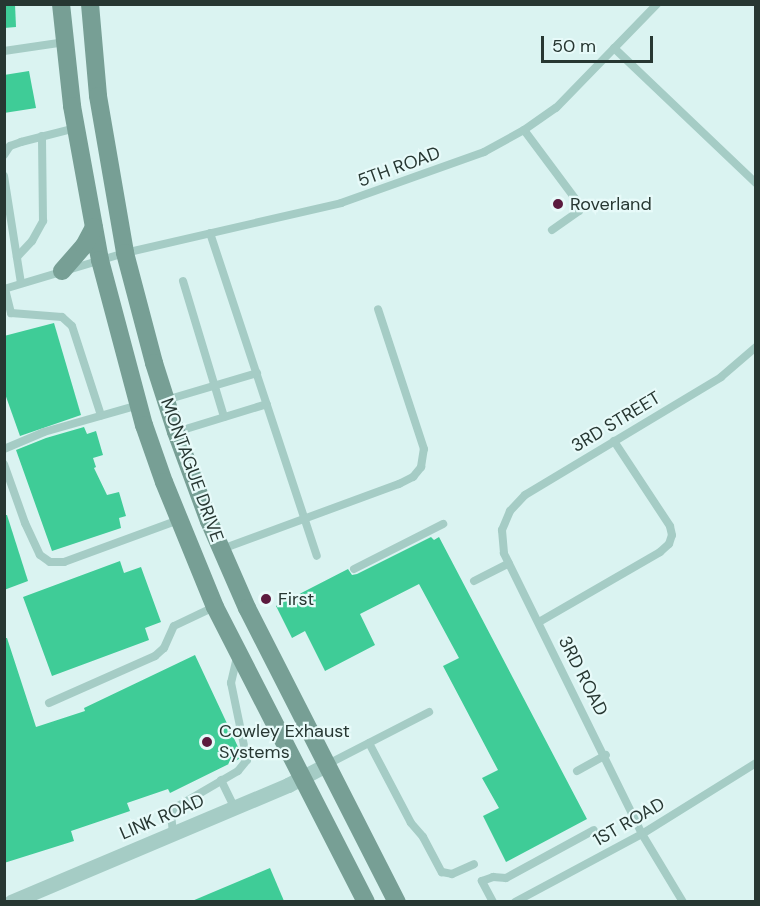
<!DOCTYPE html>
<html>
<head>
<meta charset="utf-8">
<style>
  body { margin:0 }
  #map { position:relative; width:760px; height:906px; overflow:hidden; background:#daf3f1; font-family:"DM Sans",sans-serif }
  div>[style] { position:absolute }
  .building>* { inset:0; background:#3fcc97 }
  .lane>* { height:8px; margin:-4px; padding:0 4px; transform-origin:4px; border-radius:4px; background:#a5ccc5 }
  .street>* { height:15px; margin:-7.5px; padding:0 7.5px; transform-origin:7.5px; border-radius:7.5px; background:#a5ccc5 }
  .secondary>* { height:18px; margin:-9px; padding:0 9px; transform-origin:9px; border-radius:9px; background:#779f95 }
  .dots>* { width:16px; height:16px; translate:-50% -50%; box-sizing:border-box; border:3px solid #e7faf9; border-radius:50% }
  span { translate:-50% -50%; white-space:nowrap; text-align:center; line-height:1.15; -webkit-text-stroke:4.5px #e7faf9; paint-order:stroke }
  .street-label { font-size:18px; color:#273732 }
  .poi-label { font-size:18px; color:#273732 }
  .left { translate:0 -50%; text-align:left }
  .frame { position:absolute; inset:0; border:6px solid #273732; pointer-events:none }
  .scale { position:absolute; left:541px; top:36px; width:112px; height:27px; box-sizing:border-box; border:3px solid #273732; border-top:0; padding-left:8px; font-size:18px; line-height:21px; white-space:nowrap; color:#273732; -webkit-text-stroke:4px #e7faf9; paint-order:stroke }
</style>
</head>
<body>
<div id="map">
  <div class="building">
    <div style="clip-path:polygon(4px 4px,15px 4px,16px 27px,4px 28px)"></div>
    <div style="clip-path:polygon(29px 71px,36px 108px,4px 113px,4px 75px)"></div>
    <div style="clip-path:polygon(54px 323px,81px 415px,20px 436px,4px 391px,4px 336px)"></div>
    <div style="clip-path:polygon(84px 427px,87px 434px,96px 431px,103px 455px,93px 458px,96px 467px,94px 468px,107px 495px,119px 492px,126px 516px,119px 518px,121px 528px,52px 551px,16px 450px,46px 438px)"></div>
    <div style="clip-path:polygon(4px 515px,7px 515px,28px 581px,4px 590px)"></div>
    <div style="clip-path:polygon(431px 537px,434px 540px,439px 537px,587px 819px,506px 862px,483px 816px,499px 808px,482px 778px,498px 770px,443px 666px,459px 658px,419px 584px,360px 614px,375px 645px,325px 671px,305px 631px,292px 638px,276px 606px,348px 569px,352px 575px,357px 574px)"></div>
    <div style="clip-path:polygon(120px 561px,124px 573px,141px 567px,161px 622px,145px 628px,149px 640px,52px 676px,23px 597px)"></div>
    <div style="clip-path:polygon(4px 638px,7px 638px,36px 727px,85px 711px,84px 708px,195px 655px,238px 747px,241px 758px,170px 793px,168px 789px,127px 803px,130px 811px,71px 831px,74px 841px,4px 863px)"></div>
    <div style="clip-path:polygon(270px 868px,284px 901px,192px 901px)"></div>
  </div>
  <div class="lane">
    <div style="left:614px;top:48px;width:196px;rotate:43.6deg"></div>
    <div style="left:4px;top:51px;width:62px;rotate:-8.4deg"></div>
    <div style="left:524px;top:130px;width:94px;rotate:53.3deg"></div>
    <div style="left:580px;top:205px;width:6px;rotate:99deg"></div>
    <div style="left:579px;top:211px;width:33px;rotate:145deg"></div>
    <div style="left:4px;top:155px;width:11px;rotate:-56deg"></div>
    <div style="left:10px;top:146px;width:12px;rotate:-20deg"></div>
    <div style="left:21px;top:142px;width:57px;rotate:-14.3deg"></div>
    <div style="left:4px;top:176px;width:108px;rotate:81deg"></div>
    <div style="left:210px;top:233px;width:340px;rotate:71.7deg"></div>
    <div style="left:17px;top:257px;width:22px;rotate:-47deg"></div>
    <div style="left:32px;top:241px;width:23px;rotate:-61deg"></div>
    <div style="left:43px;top:221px;width:85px;rotate:-90.7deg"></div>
    <div style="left:183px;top:281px;width:142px;rotate:73.2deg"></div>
    <div style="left:4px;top:289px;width:126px;rotate:-16.6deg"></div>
    <div style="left:125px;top:253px;width:222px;rotate:-13deg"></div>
    <div style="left:341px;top:203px;width:152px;rotate:-19.6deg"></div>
    <div style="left:484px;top:152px;width:46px;rotate:-28.8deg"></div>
    <div style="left:524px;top:130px;width:39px;rotate:-35deg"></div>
    <div style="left:556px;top:108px;width:145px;rotate:-45.8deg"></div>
    <div style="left:5px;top:289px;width:25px;rotate:76deg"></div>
    <div style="left:11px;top:313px;width:51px;rotate:4.5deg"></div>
    <div style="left:62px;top:317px;width:13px;rotate:42deg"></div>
    <div style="left:72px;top:326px;width:94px;rotate:72deg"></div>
    <div style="left:166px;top:400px;width:95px;rotate:-16.5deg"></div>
    <div style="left:176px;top:432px;width:95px;rotate:-17.1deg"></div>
    <div style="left:4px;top:449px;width:43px;rotate:-23deg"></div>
    <div style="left:44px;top:432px;width:99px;rotate:-15.9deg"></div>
    <div style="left:4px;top:464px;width:63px;rotate:70.4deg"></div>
    <div style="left:25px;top:523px;width:35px;rotate:65deg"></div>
    <div style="left:40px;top:555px;width:12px;rotate:35deg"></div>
    <div style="left:50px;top:562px;width:14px"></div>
    <div style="left:64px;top:562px;width:122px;rotate:-20.1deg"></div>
    <div style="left:222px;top:549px;width:189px;rotate:-20.2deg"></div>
    <div style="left:399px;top:484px;width:16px;rotate:-27deg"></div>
    <div style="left:413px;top:477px;width:13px;rotate:-51deg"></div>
    <div style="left:421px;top:467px;width:18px;rotate:-81deg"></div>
    <div style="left:424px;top:449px;width:147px;rotate:-108.2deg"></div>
    <div style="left:354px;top:569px;width:100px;rotate:-26.8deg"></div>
    <div style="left:474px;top:581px;width:39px;rotate:-27deg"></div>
    <div style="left:539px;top:622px;width:140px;rotate:-30deg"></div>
    <div style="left:660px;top:552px;width:12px;rotate:-42deg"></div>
    <div style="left:669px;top:544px;width:9px;rotate:-72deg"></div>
    <div style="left:672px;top:535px;width:9px;rotate:-103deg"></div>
    <div style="left:670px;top:526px;width:102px;rotate:-123.4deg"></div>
    <div style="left:49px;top:703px;width:116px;rotate:-23.9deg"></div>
    <div style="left:155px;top:656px;width:12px;rotate:-42deg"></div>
    <div style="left:164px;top:648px;width:24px;rotate:-66deg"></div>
    <div style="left:174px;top:626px;width:44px;rotate:-25.4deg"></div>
    <div style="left:369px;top:743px;width:90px;rotate:62.3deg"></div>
    <div style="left:411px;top:823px;width:18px;rotate:49deg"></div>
    <div style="left:423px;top:837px;width:40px;rotate:62deg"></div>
    <div style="left:442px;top:872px;width:10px;rotate:11deg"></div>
    <div style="left:452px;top:874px;width:24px;rotate:-24deg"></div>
    <div style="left:326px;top:765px;width:116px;rotate:-27.2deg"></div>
    <div style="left:577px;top:771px;width:33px;rotate:-29deg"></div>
    <div style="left:221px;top:780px;width:30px;rotate:64deg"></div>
    <div style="left:173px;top:833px;width:18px;rotate:-96deg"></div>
    <div style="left:171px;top:815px;width:6px;rotate:-72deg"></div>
    <div style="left:173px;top:809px;width:75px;rotate:-30.3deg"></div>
    <div style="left:238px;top:771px;width:14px;rotate:-51deg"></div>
    <div style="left:247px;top:760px;width:79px;rotate:-101.7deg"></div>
    <div style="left:231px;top:683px;width:28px;rotate:-77deg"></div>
    <div style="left:493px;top:902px;width:24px;rotate:-118deg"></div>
    <div style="left:482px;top:881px;width:12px;rotate:-20deg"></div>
    <div style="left:493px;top:877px;width:13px;rotate:4deg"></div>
    <div style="left:506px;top:878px;width:100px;rotate:-28.6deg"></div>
    <div style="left:515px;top:902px;width:144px;rotate:-28.2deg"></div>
    <div style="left:642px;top:834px;width:134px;rotate:-31.9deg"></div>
    <div style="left:683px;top:902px;width:79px;rotate:-121.1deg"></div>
    <div style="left:642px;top:834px;width:313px;rotate:-116.2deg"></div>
    <div style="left:504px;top:553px;width:23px;rotate:-95deg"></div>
    <div style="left:502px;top:530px;width:21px;rotate:-67deg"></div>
    <div style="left:510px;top:511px;width:22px;rotate:-47deg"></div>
    <div style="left:525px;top:495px;width:229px;rotate:-31deg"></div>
    <div style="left:721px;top:377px;width:46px;rotate:-40.6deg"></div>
  </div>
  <div class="street">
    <div style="left:11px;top:902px;width:301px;rotate:-22.9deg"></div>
    <div style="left:288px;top:785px;width:43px;rotate:-27.8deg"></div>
  </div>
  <div class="secondary">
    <div style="left:61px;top:4px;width:103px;rotate:83.8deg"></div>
    <div style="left:72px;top:106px;width:157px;rotate:79.7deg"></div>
    <div style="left:100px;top:260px;width:171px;rotate:75.1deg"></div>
    <div style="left:144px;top:425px;width:60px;rotate:70.7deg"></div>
    <div style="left:164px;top:482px;width:135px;rotate:67.8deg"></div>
    <div style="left:215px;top:607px;width:331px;rotate:62.9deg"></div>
    <div style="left:90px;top:4px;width:92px;rotate:85deg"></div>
    <div style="left:98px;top:96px;width:159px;rotate:80.2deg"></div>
    <div style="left:125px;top:253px;width:114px;rotate:75.2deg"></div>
    <div style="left:154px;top:363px;width:72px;rotate:72.3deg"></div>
    <div style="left:176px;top:432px;width:95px;rotate:69.7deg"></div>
    <div style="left:209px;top:521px;width:95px;rotate:66.4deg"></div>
    <div style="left:247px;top:608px;width:330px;rotate:63deg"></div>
    <div style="left:62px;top:271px;width:33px;rotate:-49deg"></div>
    <div style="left:84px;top:246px;width:21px;rotate:-62deg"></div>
  </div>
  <div class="dots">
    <div style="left:558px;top:204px;background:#5b1a3e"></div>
    <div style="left:266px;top:599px;background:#5b1a3e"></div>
    <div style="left:207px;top:742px;background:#5b1a3e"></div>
  </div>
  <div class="street-label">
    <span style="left:399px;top:167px;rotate:-20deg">5TH ROAD</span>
    <span style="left:616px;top:422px;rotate:-31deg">3RD STREET</span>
    <span style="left:192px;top:470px;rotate:70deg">MONTAGUE DRIVE</span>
    <span style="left:583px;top:676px;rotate:63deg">3RD ROAD</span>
    <span style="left:162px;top:817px;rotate:-23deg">LINK ROAD</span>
    <span style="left:629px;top:822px;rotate:-30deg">1ST ROAD</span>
  </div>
  <div class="poi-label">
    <span class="left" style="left:570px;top:204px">Roverland</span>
    <span class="left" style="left:278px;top:599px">First</span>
    <span class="left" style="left:219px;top:742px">Cowley Exhaust<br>Systems</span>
  </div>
  <div class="frame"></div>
  <div class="scale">50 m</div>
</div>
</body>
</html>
